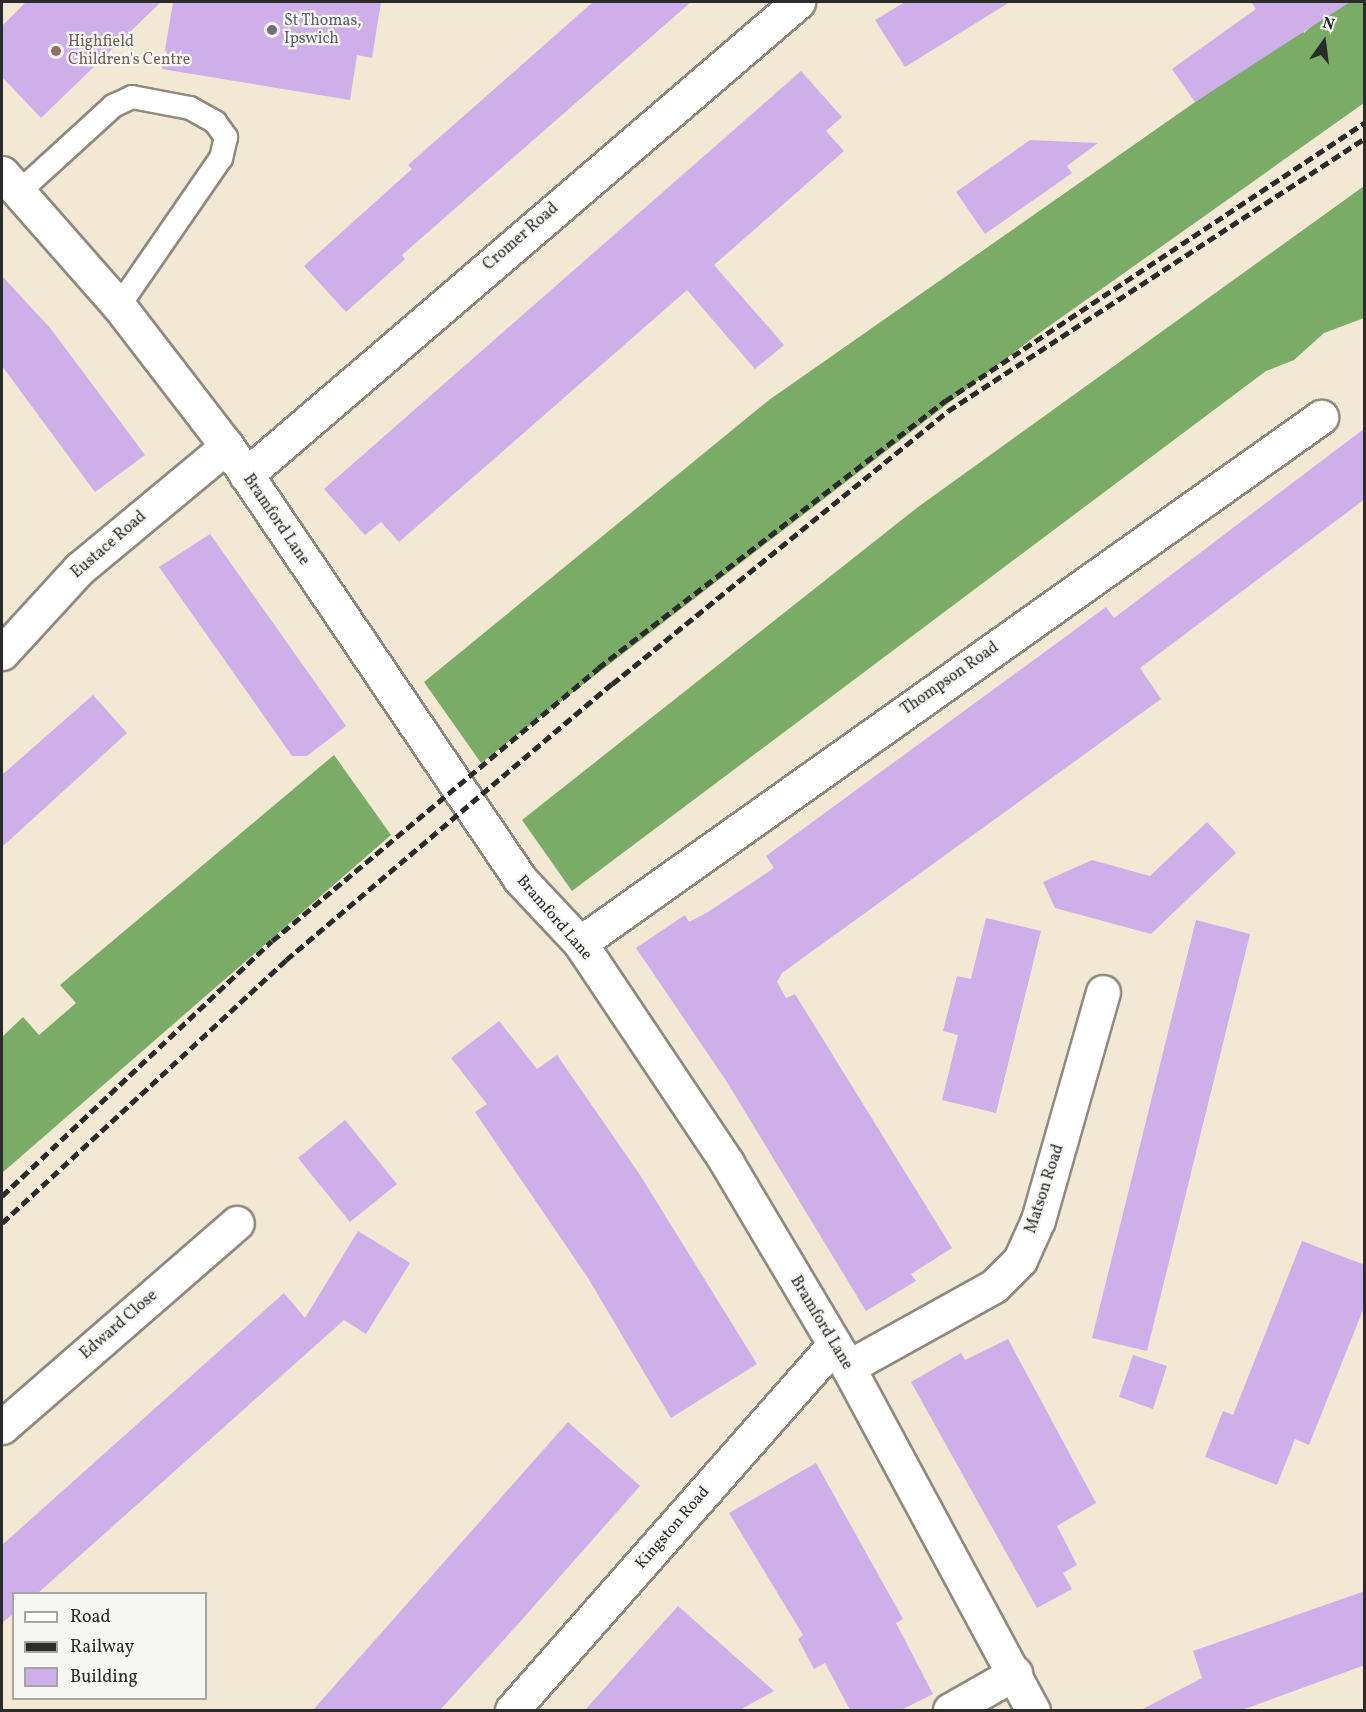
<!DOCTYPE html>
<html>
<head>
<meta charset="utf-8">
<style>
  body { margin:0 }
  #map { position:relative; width:1366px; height:1712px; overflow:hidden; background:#f2e8d4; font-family:Vollkorn,serif }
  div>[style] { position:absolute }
  .forest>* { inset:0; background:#7aac67 }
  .building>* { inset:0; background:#cfafea }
  .roads { filter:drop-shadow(2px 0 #8e8a80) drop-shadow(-2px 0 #8e8a80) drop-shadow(0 2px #8e8a80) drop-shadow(0 -2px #8e8a80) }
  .lane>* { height:22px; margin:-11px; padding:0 11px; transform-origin:11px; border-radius:11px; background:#fff }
  .street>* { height:33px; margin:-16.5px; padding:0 16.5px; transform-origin:16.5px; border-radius:16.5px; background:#fff }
  .secondary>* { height:33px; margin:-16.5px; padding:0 16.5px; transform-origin:16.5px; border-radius:16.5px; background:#fff }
  .rail>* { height:4.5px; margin-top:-2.25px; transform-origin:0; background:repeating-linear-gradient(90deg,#2b2b2b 0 9px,transparent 0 13.5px) }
  .dots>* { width:16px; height:16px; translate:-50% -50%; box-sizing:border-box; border:3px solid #f6f6f2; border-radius:50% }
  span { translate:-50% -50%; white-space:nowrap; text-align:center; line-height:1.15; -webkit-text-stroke:4.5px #f6f6f2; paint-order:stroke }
  .worship-label { font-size:16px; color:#5b616d }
  .left { translate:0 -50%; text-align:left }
  .education-label { font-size:16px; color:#785e54 }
  .street-label { font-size:16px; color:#2b2b2b }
  .frame { position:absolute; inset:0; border:3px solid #2b2b2b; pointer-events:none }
  .legend { position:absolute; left:12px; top:1592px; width:195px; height:108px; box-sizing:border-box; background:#f6f6f2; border:2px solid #a5a5a2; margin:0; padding:8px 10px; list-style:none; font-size:18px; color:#2b2b2b }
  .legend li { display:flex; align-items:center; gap:12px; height:30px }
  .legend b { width:30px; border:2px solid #a5a5a2 }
  .north { position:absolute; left:1294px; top:12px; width:60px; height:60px; -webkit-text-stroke:4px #f6f6f2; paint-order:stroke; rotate:14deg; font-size:16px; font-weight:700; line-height:24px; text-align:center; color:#2b2b2b }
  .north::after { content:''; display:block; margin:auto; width:21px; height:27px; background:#2b2b2b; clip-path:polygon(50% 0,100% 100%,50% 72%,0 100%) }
</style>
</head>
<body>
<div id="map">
  <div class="forest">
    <div style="clip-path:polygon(1338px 2px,1364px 2px,1364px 103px,1038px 334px,481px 763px,424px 682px,769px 400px,1301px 28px,1304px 33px)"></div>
    <div style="clip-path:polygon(1364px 186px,1364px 318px,1324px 333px,1294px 360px,1266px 371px,572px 891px,522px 820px,918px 507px)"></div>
    <div style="clip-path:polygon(334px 755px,391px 835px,2px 1173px,2px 1037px,23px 1017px,39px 1035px,76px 1003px,60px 985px)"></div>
  </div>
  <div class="building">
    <div style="clip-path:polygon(26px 2px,161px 2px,41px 118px,2px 77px,2px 26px)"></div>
    <div style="clip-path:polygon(173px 2px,381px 2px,372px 58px,357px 55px,350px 100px,162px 69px)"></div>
    <div style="clip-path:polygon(593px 2px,691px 2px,402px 255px,405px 259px,346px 312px,304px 266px,412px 169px,408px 165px)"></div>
    <div style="clip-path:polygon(905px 2px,1010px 2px,905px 67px,875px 20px)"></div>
    <div style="clip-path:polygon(1251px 2px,1350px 2px,1195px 102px,1172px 69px,1256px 9px)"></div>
    <div style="clip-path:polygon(801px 71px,842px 117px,826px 131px,844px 151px,714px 265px,784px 345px,755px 369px,687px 290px,399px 542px,381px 522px,365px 535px,324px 489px)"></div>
    <div style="clip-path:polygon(1030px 140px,1098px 143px,1067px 166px,1072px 173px,985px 234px,956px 192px)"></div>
    <div style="clip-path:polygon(2px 276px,51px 329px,145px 455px,95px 492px,2px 366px)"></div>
    <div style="clip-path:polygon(1365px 428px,1365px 499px,1140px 668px,1161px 699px,782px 973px,777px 982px,786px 998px,795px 994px,952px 1248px,911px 1274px,916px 1281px,866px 1311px,727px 1082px,636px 948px,685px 915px,689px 922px,708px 912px,774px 868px,766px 856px,1106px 607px,1114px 618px)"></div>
    <div style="clip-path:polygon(210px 534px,346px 726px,307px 756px,292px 756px,159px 567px)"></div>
    <div style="clip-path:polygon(93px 695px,127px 733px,2px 847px,2px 775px)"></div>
    <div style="clip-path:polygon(1207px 822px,1236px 853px,1151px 934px,1055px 908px,1043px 882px,1092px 860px,1150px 876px)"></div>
    <div style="clip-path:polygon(986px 918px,1041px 931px,996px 1113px,942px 1100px,958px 1035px,943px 1031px,957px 976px,971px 979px)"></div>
    <div style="clip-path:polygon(1196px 920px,1250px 934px,1147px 1351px,1092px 1338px)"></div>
    <div style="clip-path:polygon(499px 1021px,537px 1069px,557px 1055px,640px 1175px,757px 1364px,671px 1418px,588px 1278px,475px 1112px,487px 1104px,451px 1058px)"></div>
    <div style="clip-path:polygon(345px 1120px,397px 1184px,350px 1222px,298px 1158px)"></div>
    <div style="clip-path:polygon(358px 1231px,410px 1263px,366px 1334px,344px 1320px,38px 1593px,14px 1593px,14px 1613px,2px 1623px,2px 1545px,284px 1293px,305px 1318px)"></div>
    <div style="clip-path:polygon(1302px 1241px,1365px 1265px,1365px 1305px,1309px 1445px,1295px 1439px,1277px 1485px,1205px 1457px,1223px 1411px,1233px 1415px)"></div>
    <div style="clip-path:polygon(1008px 1339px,1096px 1503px,1057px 1526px,1077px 1565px,1063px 1573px,1072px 1589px,1037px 1608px,911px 1382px,961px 1353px,965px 1360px)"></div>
    <div style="clip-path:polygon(1133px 1355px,1167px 1366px,1153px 1409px,1119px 1397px)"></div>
    <div style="clip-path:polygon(568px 1422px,640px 1486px,519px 1623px,440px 1710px,313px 1710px)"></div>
    <div style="clip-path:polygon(816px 1463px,903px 1619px,896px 1623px,933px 1694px,901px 1710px,850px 1710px,825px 1663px,814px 1669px,798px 1639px,803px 1635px,729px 1513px)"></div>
    <div style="clip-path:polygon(1365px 1591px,1365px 1665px,1242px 1710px,1141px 1710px,1202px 1678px,1193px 1651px)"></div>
    <div style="clip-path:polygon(678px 1606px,774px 1691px,740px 1710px,585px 1710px)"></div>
  </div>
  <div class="roads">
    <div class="lane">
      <div style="left:20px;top:191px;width:126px;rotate:-42.4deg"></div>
      <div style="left:113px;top:106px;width:21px;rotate:-25deg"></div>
      <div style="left:132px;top:97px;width:59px;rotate:10.7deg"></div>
      <div style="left:190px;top:108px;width:29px;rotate:29deg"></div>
      <div style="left:215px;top:122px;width:19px;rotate:54deg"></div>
      <div style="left:226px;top:137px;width:22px;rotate:103deg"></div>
      <div style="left:221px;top:158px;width:180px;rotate:124.6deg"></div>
    </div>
    <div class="street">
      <div style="left:246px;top:475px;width:727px;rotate:-40.59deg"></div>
      <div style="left:2px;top:653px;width:114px;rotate:-47.5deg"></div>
      <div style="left:79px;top:569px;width:192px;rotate:-39.7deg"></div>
      <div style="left:580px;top:943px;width:909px;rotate:-35.37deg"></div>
      <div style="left:848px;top:1367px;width:167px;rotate:-29deg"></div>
      <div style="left:994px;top:1286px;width:37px;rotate:-45deg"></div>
      <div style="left:1020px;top:1260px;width:44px;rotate:-65.8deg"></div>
      <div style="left:1038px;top:1220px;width:237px;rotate:-74.1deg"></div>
      <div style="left:2px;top:1427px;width:311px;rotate:-41deg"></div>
      <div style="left:512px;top:1710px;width:487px;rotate:-48.6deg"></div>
      <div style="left:950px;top:1710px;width:75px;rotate:-29.6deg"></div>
    </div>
    <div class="secondary">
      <div style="left:2px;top:173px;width:177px;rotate:48.7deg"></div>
      <div style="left:119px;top:306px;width:177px;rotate:52.4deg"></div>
      <div style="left:227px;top:446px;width:523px;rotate:55.91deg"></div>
      <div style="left:520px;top:879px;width:88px;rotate:46.8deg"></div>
      <div style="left:580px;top:943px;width:265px;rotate:56.2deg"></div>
      <div style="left:727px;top:1163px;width:237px;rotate:59.3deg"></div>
      <div style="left:848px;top:1367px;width:390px;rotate:61.7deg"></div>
    </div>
  </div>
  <div class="rail">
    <div style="left:2px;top:1196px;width:371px;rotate:-43.4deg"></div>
    <div style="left:272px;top:941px;width:425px;rotate:-39.9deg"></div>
    <div style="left:598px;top:668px;width:438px;rotate:-37.6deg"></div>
    <div style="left:945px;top:401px;width:503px;rotate:-33.56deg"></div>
    <div style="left:2px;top:1223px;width:387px;rotate:-42.8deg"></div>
    <div style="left:286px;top:960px;width:427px;rotate:-40.3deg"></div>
    <div style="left:612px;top:684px;width:433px;rotate:-39.1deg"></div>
    <div style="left:948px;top:411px;width:497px;rotate:-33.2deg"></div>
  </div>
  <div class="dots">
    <div style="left:272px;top:30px;background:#6b7280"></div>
    <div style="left:56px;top:51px;background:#8d6e63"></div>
  </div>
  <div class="worship-label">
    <span class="left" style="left:284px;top:30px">St Thomas,<br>Ipswich</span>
  </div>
  <div class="education-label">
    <span class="left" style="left:68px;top:51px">Highfield<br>Children's Centre</span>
  </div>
  <div class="street-label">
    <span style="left:521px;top:237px;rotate:-41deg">Cromer Road</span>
    <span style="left:276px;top:520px;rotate:56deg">Bramford Lane</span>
    <span style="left:109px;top:545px;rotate:-41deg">Eustace Road</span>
    <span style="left:950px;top:679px;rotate:-35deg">Thompson Road</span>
    <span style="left:554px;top:918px;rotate:49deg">Bramford Lane</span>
    <span style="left:1045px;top:1189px;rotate:-72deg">Matson Road</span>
    <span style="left:821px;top:1323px;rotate:59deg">Bramford Lane</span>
    <span style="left:119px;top:1325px;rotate:-41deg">Edward Close</span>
    <span style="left:673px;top:1528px;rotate:-49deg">Kingston Road</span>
  </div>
  <div class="frame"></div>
  <ul class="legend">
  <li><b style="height:8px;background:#fff"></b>Road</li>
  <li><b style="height:8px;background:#2b2b2b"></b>Railway</li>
  <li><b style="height:16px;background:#cfafea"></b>Building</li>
  </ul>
  <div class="north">N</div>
</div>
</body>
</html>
